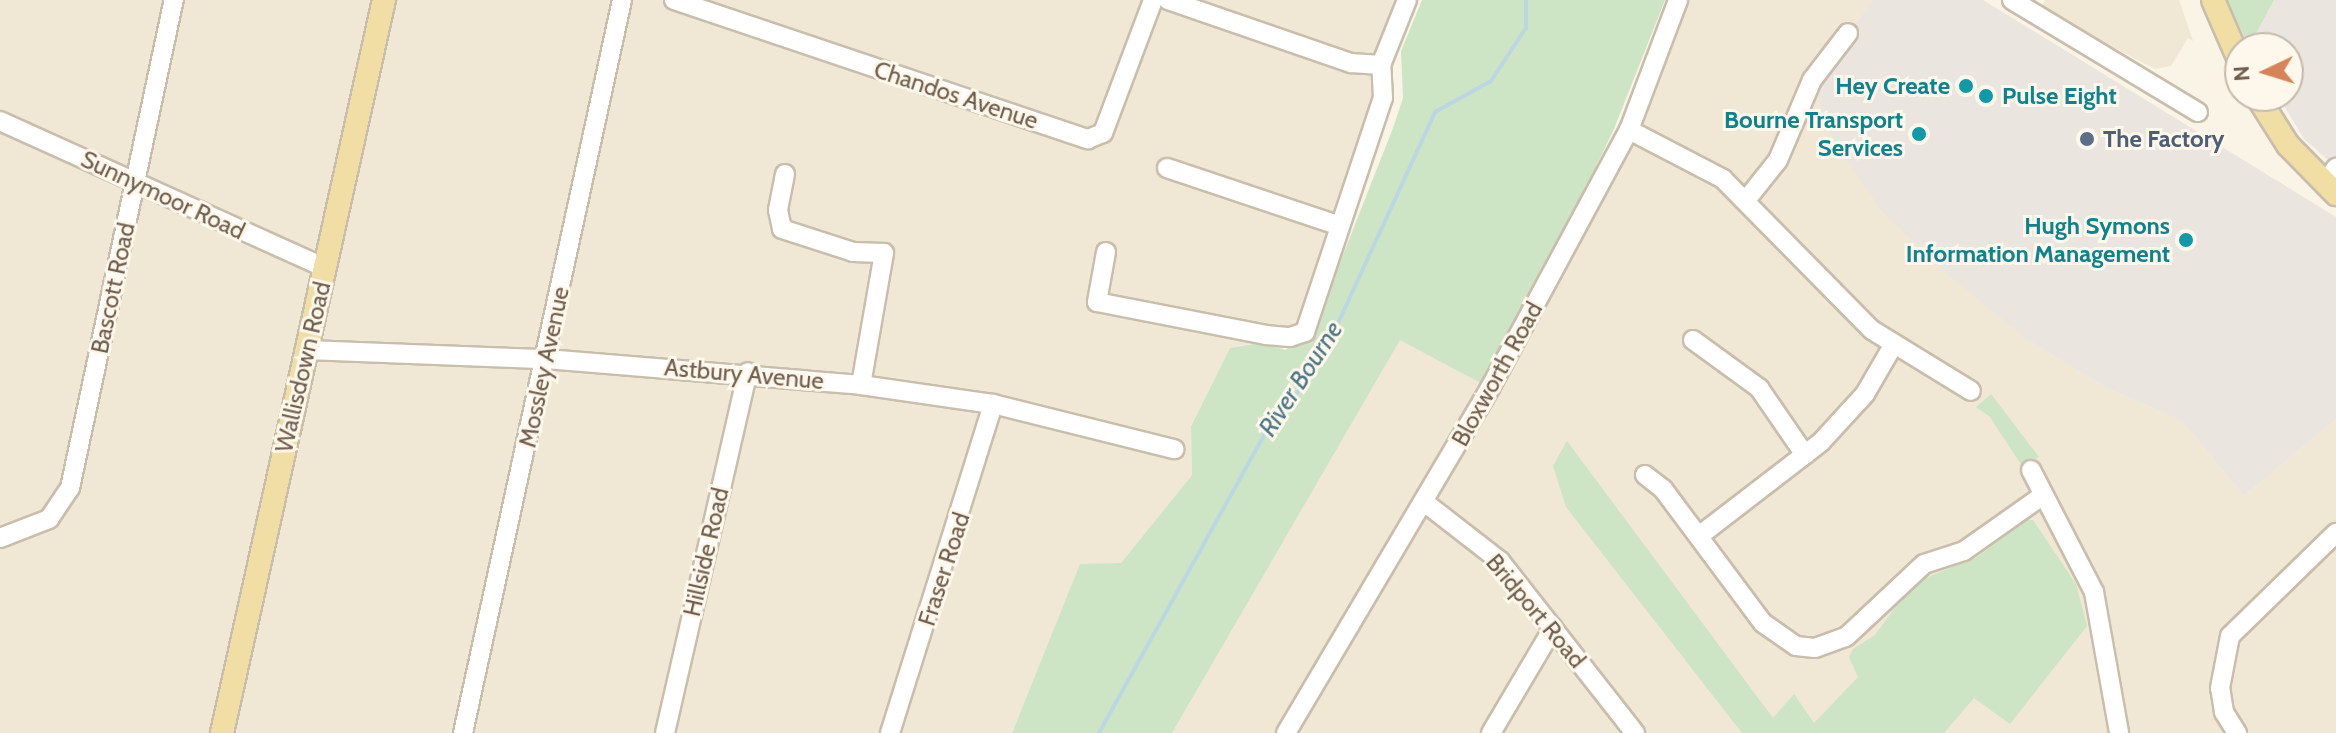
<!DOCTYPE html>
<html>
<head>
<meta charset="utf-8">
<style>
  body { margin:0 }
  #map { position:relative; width:2336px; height:733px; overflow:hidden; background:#f9f4e5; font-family:Cabin,sans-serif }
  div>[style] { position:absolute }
  .residential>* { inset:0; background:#f0e7d4 }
  .industrial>* { inset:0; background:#eae5df }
  .green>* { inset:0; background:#cee5c5 }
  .stream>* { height:4px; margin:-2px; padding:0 2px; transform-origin:2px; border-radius:2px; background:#bcd7e1 }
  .roads { filter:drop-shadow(2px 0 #c9bdac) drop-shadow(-2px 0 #c9bdac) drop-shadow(0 2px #c9bdac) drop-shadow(0 -2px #c9bdac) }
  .minor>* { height:18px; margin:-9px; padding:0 9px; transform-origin:9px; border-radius:9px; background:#fff }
  .major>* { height:22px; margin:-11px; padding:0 11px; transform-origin:11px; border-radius:11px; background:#f1dea4 }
  .dots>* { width:22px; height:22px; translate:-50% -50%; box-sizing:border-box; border:4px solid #fdf8eb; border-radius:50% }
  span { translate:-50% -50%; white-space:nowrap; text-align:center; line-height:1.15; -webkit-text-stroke:6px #fdf8eb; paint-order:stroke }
  .culture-label { font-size:24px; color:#0d838f; font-weight:700 }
  .right { translate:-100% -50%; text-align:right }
  .left { translate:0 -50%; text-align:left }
  .street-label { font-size:24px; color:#6f5d4d }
  .service-label { font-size:24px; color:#4e5e75; font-weight:700 }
  .water-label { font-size:26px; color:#4c7687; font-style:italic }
  .north { position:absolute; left:2224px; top:32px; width:80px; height:80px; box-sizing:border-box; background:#fdf8eb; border:2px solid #c4baac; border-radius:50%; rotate:266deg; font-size:22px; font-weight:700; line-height:32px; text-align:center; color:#6f5d4d }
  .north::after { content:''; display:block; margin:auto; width:28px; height:36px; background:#d68357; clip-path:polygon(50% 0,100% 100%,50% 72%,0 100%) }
</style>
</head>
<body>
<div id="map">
  <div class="residential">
    <div style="clip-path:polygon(0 0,1407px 0,1305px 332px,1230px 348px,1191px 425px,1192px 475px,1121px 563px,1080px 565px,1012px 733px,0 733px)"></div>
    <div style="clip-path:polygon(1678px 0,1873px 0,1812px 80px,1884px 214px,2028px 340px,2107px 388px,2182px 421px,2244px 496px,2336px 419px,2336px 733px,1172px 733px,1400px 339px,1489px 387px,1629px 131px)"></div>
    <div style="clip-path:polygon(2045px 0,2179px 0,2193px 41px,2188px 38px,2171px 66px,2155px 69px,2040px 9px)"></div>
  </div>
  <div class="industrial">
    <div style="clip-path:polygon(1873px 0,1983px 0,2336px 217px,2336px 419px,2244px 496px,2182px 421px,2107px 388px,2028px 340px,1951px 277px,1884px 214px,1833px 139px,1812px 80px)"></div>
    <div style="clip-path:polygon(2274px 0,2336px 0,2336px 167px,2304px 139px,2278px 96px,2288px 96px,2288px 48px,2249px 47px)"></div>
  </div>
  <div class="green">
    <div style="clip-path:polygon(1422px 0,1665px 0,1614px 129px,1490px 388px,1400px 340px,1172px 733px,1012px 733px,1080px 564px,1121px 563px,1192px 475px,1191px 426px,1230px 348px,1264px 342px,1285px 350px,1313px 331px,1393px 128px,1403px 98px,1401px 51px)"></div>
    <div style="clip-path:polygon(2227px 0,2274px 0,2249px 47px)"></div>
    <div style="clip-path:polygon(1991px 394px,2039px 457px,2022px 466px,1990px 417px,1976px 407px)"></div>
    <div style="clip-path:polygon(1567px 441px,1773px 718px,1794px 694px,1814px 723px,1858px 677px,1849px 657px,1853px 649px,1875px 635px,1913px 583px,1977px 557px,2027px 520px,2033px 520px,2076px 584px,2087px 626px,2010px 724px,1974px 698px,1944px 733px,1742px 733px,1566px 507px,1553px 466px)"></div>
  </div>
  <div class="stream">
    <div style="left:1099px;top:733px;width:361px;rotate:-61deg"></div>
    <div style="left:1274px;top:417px;width:25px;rotate:-42deg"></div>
    <div style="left:1293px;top:400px;width:65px;rotate:-57.5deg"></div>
    <div style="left:1328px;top:345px;width:256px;rotate:-65.3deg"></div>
    <div style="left:1435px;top:112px;width:64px;rotate:-29deg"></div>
    <div style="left:1491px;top:81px;width:64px;rotate:-56.6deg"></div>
    <div style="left:1526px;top:28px;width:28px;rotate:-90deg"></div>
  </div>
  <div class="roads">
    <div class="minor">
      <div style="left:674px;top:0;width:437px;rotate:18.6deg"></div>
      <div style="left:1088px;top:139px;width:16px;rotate:-22deg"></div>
      <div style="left:1103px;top:133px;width:142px;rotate:-69.4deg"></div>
      <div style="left:1168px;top:0;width:194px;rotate:19deg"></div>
      <div style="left:1351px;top:63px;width:30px;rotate:4deg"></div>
      <div style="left:2012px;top:0;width:217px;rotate:31.1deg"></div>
      <div style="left:0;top:121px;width:357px;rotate:24.3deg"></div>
      <div style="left:1629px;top:130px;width:106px;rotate:27.5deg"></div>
      <div style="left:1723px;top:179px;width:212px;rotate:45.4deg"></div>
      <div style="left:1872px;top:330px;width:116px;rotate:31.6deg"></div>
      <div style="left:1167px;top:168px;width:182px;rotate:18.5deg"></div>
      <div style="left:785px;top:174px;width:37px;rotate:101deg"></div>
      <div style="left:778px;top:210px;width:19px;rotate:78deg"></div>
      <div style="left:782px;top:229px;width:75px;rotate:17.9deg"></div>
      <div style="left:853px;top:252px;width:31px;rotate:2deg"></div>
      <div style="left:884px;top:253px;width:134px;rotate:99.9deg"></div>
      <div style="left:2325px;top:183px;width:19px;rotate:-54deg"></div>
      <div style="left:1747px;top:199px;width:50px;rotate:-51.5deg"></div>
      <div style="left:1778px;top:160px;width:87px;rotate:-67deg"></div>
      <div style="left:1812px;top:80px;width:59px;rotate:-52.5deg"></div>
      <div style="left:1106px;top:252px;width:51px;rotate:100.2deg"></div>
      <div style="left:1097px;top:302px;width:172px;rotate:11deg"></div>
      <div style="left:1266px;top:335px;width:24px;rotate:5deg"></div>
      <div style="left:1290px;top:337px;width:16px;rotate:-18deg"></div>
      <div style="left:1305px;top:332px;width:247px;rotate:-71.6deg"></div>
      <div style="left:1383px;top:98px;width:33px;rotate:-93deg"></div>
      <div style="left:1381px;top:65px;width:70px;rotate:-68.2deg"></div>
      <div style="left:1693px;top:340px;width:82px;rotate:36deg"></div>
      <div style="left:1759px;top:388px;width:81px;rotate:55.5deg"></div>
      <div style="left:307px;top:350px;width:239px;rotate:2.2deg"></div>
      <div style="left:546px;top:359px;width:316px;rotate:4.7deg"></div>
      <div style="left:861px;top:385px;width:133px;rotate:8.2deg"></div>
      <div style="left:993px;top:404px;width:187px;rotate:14deg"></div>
      <div style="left:2031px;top:470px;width:137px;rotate:62.7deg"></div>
      <div style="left:2094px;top:592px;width:143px;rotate:79.9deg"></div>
      <div style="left:1645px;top:475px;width:23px;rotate:38deg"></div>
      <div style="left:1663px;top:489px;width:167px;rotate:53.3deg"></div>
      <div style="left:1763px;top:623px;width:40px;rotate:34.9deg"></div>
      <div style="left:1796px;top:646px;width:19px;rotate:6deg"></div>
      <div style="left:1815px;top:648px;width:33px;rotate:-20deg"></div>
      <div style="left:1846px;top:637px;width:107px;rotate:-43.1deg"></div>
      <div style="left:1924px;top:564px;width:42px;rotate:-18deg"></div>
      <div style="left:1964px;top:551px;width:95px;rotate:-35.2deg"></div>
      <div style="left:1424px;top:502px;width:96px;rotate:37.8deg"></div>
      <div style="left:1500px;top:561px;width:219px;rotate:51.9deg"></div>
      <div style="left:1699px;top:536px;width:154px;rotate:-37.6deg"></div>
      <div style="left:1821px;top:442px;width:65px;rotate:-47.5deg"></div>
      <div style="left:1865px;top:394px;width:58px;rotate:-59.9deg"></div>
      <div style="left:0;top:538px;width:53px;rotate:-21.2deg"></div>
      <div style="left:49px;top:519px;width:37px;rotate:-56deg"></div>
      <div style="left:70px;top:488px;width:499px;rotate:-78deg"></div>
      <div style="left:463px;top:733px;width:750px;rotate:-77.76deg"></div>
      <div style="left:665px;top:733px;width:370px;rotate:-77.1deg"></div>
      <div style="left:890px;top:733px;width:345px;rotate:-72.6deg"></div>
      <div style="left:1286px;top:733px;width:401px;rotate:-59.4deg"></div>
      <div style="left:1490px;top:388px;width:293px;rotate:-61.7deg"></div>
      <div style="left:1629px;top:130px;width:139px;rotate:-69.3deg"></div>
      <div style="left:1491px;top:733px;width:122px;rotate:-59.4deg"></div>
      <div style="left:2237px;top:733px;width:25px;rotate:-122deg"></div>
      <div style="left:2224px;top:712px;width:24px;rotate:-99deg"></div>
      <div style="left:2220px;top:688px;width:53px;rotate:-79.1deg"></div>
      <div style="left:2230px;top:636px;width:148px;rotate:-44.2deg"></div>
    </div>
    <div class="major">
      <div style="left:2213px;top:0;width:68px;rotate:66.5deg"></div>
      <div style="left:2257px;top:96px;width:58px;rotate:57.7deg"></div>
      <div style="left:2288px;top:145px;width:69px;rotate:45.6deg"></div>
      <div style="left:222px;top:733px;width:751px;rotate:-77.54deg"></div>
    </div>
  </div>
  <div class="dots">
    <div style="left:1966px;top:86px;background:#0f9aa8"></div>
    <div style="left:1986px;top:96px;background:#0f9aa8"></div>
    <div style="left:1919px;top:134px;background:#0f9aa8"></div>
    <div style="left:2087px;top:139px;background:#5c6f8a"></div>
    <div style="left:2186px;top:240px;background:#0f9aa8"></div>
  </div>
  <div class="culture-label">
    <span class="right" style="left:1950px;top:86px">Hey Create</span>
    <span class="left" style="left:2002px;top:96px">Pulse Eight</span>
    <span class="right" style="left:1903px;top:134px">Bourne Transport<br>Services</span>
    <span class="right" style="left:2170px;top:240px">Hugh Symons<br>Information Management</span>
  </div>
  <div class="street-label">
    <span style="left:956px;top:95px;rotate:18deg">Chandos Avenue</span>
    <span style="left:163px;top:195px;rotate:25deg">Sunnymoor Road</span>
    <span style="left:113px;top:288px;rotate:-78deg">Bascott Road</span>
    <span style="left:303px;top:367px;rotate:-77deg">Wallisdown Road</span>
    <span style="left:544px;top:367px;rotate:-78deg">Mossley Avenue</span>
    <span style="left:744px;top:374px;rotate:5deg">Astbury Avenue</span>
    <span style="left:1497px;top:374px;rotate:-61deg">Bloxworth Road</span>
    <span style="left:706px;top:552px;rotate:-77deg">Hillside Road</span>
    <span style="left:944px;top:569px;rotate:-72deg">Fraser Road</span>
    <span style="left:1536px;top:611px;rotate:50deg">Bridport Road</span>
  </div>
  <div class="service-label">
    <span class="left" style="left:2103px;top:139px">The Factory</span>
  </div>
  <div class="water-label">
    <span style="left:1301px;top:379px;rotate:-57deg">River Bourne</span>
  </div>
  <div class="north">N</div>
</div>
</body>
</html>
